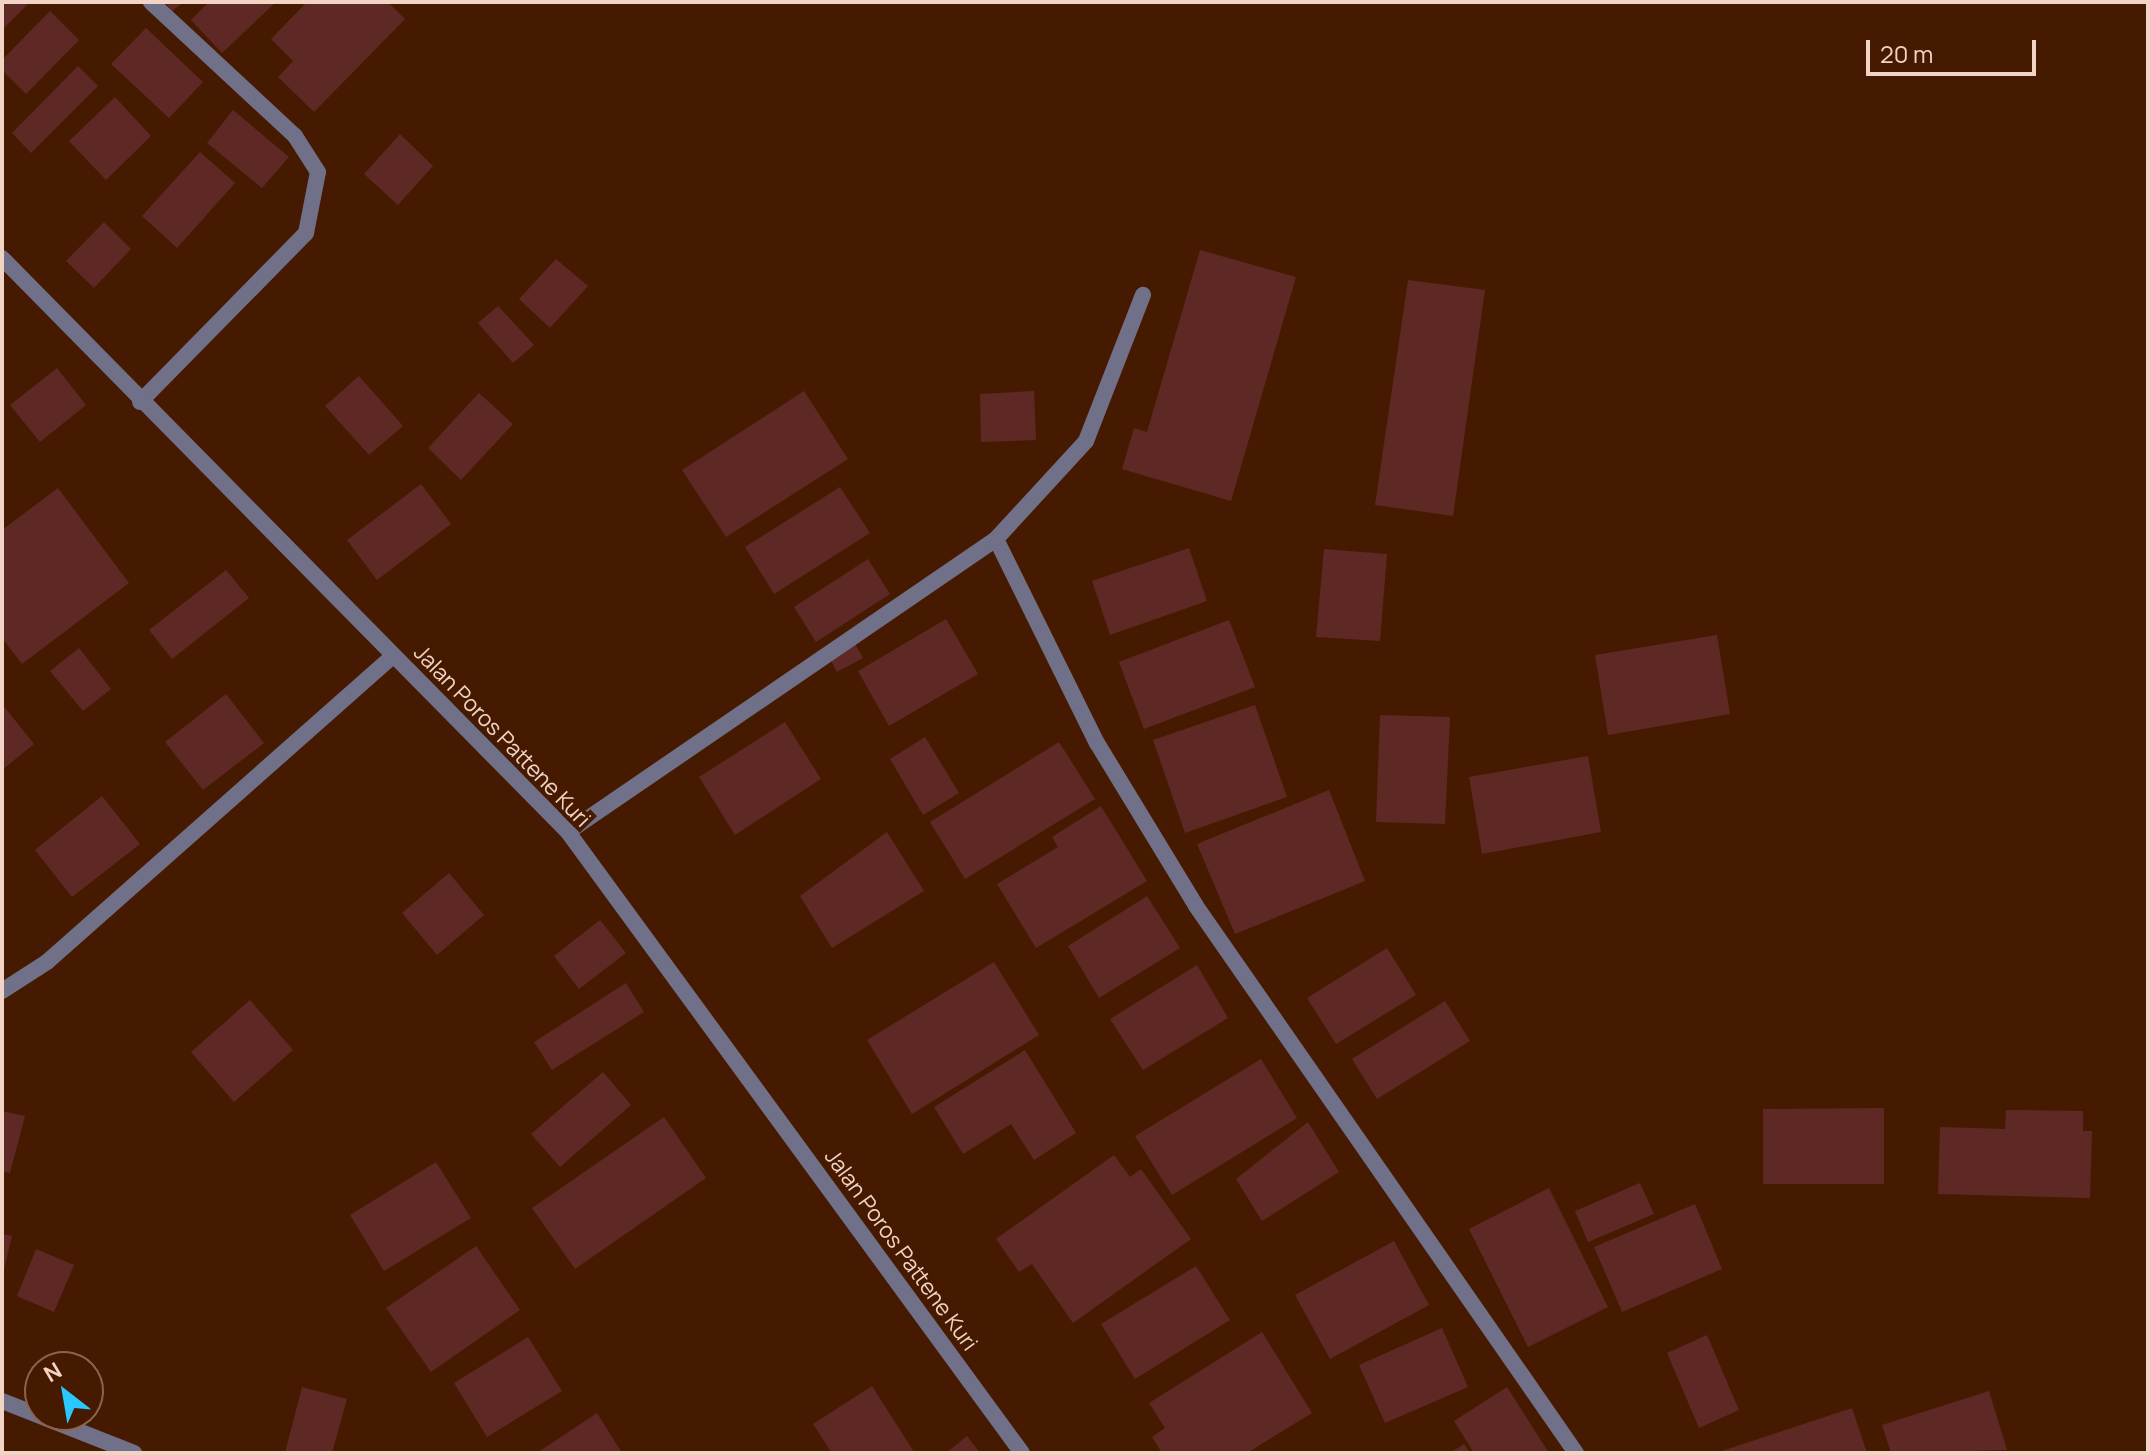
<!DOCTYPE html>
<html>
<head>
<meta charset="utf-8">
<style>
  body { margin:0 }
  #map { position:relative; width:2150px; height:1455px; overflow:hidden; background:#461a00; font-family:Manrope,sans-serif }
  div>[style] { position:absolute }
  .building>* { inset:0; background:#5e2924 }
  .minor>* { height:16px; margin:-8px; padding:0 8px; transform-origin:8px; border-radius:8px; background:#717089 }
  .tertiary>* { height:16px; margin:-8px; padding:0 8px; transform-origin:8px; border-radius:8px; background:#717089 }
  span { translate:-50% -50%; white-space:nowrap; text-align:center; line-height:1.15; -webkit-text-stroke:8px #461a00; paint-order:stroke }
  .street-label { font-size:22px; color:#f2d4c5 }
  .frame { position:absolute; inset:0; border:4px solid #f2d4c5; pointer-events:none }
  .north { position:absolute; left:24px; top:1351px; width:80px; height:80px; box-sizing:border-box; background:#461a00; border:2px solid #8b644f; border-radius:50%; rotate:329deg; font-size:22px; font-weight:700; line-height:32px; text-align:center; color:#f2d4c5 }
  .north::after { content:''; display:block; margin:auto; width:28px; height:36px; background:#29c8ff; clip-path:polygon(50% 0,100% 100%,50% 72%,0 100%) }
  .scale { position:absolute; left:1866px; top:40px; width:170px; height:36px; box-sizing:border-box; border:4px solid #f2d4c5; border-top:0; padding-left:10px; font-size:24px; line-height:28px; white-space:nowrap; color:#f2d4c5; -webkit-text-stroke:6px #461a00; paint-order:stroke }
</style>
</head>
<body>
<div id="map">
  <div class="building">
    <div style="clip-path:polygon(2px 2px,30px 2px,2px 30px)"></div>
    <div style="clip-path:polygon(165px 2px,184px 2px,172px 11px)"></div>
    <div style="clip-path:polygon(209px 2px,276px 2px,222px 53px,191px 20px)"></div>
    <div style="clip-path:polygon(307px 2px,388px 2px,405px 19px,314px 112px,278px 77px,293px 61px,271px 39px)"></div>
    <div style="clip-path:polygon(50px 11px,79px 40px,26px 94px,2px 70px,2px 60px)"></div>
    <div style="clip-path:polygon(146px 28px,203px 82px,169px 118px,111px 64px)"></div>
    <div style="clip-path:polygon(78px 66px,98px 86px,31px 153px,12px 133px)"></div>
    <div style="clip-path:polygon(115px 97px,151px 136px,106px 180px,69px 141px)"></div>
    <div style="clip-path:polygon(233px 110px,289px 157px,262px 188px,207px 143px)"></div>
    <div style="clip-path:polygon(400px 134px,433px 166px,398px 205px,364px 174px)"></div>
    <div style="clip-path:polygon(200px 152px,235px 183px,177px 248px,142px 216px)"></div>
    <div style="clip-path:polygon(104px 222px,131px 249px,94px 288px,66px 261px)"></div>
    <div style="clip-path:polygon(1200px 250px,1296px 277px,1231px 501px,1122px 469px,1134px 428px,1147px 432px)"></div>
    <div style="clip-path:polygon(556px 259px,588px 286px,550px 328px,519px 299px)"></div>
    <div style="clip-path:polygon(1408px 280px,1485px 290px,1453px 516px,1375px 505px)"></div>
    <div style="clip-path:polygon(498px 306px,534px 345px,513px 363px,478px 323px)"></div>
    <div style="clip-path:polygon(57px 368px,86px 405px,40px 442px,10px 405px)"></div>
    <div style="clip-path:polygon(359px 376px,403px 426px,369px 455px,325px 406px)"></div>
    <div style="clip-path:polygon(804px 391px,848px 459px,726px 537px,682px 470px)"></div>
    <div style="clip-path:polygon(1034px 391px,1036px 440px,981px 442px,980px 394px)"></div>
    <div style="clip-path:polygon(479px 393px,513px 424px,461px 480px,428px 448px)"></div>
    <div style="clip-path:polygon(421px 484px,451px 524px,377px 580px,347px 540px)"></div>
    <div style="clip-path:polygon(840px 487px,870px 533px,774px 594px,745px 547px)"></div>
    <div style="clip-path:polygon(58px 488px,129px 583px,22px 664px,2px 638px,2px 530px)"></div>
    <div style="clip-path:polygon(1189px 548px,1207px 601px,1110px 635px,1092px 581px)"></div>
    <div style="clip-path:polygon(1324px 549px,1387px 554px,1380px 641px,1316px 637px)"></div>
    <div style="clip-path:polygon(868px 559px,890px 594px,816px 642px,794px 607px)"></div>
    <div style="clip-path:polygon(226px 570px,249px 598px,172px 659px,149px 630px)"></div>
    <div style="clip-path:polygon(946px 619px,978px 674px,889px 726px,858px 671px)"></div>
    <div style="clip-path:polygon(1229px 620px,1255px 687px,1144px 729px,1119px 662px)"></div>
    <div style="clip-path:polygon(1717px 635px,1730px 714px,1608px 735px,1595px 655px)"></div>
    <div style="clip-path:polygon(854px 642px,863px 658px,837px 672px,829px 657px)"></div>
    <div style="clip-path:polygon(79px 648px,111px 689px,83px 711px,50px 671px)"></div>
    <div style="clip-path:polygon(226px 694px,264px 743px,203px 790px,165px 742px)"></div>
    <div style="clip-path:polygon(2px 704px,34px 744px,2px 770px)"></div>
    <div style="clip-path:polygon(1255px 705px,1287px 797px,1185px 833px,1153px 740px)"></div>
    <div style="clip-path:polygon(1380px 715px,1450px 717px,1445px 824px,1376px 822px)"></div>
    <div style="clip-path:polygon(785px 722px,821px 779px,735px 835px,699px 777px)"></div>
    <div style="clip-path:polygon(925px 737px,959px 793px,923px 815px,890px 759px)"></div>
    <div style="clip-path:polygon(1059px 742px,1095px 799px,965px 879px,930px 822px)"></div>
    <div style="clip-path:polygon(1588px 756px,1601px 832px,1482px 854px,1469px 777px)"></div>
    <div style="clip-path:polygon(1329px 790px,1365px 881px,1235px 934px,1197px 844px)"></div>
    <div style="clip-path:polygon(102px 796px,140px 844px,72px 897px,35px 850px)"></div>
    <div style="clip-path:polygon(1101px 806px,1147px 881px,1036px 948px,997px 884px,1058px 847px,1052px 837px)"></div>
    <div style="clip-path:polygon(887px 832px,924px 891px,832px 948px,800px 896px)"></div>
    <div style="clip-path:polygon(449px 873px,484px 915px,437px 955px,402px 913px)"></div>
    <div style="clip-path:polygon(1147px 896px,1180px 948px,1099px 998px,1068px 946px)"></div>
    <div style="clip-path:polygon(600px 920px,626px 953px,579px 989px,554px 956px)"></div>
    <div style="clip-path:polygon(1387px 948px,1416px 995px,1336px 1044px,1307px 998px)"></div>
    <div style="clip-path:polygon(994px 962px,1039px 1035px,912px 1114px,867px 1040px)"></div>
    <div style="clip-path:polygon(1197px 965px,1228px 1018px,1143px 1070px,1110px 1019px)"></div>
    <div style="clip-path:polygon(626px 983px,644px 1012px,552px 1070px,534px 1042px)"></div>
    <div style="clip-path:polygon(250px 1000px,293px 1050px,234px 1102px,191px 1052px)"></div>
    <div style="clip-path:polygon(1445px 1001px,1470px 1041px,1377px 1099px,1352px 1059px)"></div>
    <div style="clip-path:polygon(1025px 1050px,1076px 1133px,1034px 1160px,1011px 1124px,963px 1154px,934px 1107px)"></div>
    <div style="clip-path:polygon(1261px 1059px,1297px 1118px,1172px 1195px,1135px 1136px)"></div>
    <div style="clip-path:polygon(603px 1072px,631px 1105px,560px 1167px,531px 1134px)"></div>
    <div style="clip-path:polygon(1884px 1108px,1884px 1184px,1763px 1184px,1763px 1109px)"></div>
    <div style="clip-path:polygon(2006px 1110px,2083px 1111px,2083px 1131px,2092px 1131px,2090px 1198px,1938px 1194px,1940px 1127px,2005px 1129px)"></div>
    <div style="clip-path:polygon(2px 1111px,25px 1116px,10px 1173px,2px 1171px)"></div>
    <div style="clip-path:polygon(664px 1117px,706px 1178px,575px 1269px,532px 1208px)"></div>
    <div style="clip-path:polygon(1308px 1122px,1339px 1172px,1262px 1221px,1236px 1179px)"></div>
    <div style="clip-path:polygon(1114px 1155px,1130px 1177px,1141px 1169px,1191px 1239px,1073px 1323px,1032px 1264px,1019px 1272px,996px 1239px)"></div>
    <div style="clip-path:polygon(436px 1162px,471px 1218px,384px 1271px,350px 1215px)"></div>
    <div style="clip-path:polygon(1640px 1183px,1654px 1214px,1588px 1242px,1575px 1211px)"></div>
    <div style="clip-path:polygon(1549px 1188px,1608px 1307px,1528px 1347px,1469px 1229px)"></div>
    <div style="clip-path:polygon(1695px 1204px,1722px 1269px,1622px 1312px,1594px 1247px)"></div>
    <div style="clip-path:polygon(2px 1234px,12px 1236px,3px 1274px,2px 1274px)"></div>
    <div style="clip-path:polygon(1394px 1241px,1429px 1305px,1330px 1359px,1295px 1295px)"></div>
    <div style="clip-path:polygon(476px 1246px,520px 1310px,431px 1372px,386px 1308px)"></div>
    <div style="clip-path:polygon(36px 1249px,74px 1265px,54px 1312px,17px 1296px)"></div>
    <div style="clip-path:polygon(1196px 1266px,1230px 1320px,1135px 1379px,1101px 1324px)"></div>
    <div style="clip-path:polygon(1442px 1328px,1468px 1387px,1385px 1423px,1359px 1365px)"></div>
    <div style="clip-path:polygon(1262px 1332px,1312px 1413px,1247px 1453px,1162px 1453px,1152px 1437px,1165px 1428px,1149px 1403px)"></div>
    <div style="clip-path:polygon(1707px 1335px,1739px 1410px,1699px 1428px,1667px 1353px)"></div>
    <div style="clip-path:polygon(528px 1337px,562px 1391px,487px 1437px,454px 1383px)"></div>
    <div style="clip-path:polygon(872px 1386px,914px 1452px,912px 1453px,832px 1453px,813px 1424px)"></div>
    <div style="clip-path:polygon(302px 1387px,347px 1399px,332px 1453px,285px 1453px)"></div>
    <div style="clip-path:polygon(1507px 1387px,1549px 1453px,1474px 1453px,1454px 1421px)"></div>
    <div style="clip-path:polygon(1989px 1391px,2007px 1450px,1891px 1453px,1882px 1425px)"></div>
    <div style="clip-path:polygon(1852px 1408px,1867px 1453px,1720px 1453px,1719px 1452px)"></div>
    <div style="clip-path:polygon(597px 1413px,622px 1453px,537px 1453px)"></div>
    <div style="clip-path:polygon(967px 1436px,980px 1453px,946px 1453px)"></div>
    <div style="clip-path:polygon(1464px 1444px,1470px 1453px,1450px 1453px)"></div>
  </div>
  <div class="minor">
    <div style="left:140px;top:402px;width:237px;rotate:-45.5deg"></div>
    <div style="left:306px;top:233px;width:62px;rotate:-78.9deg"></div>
    <div style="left:318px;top:172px;width:43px;rotate:-122.6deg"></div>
    <div style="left:295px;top:136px;width:197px;rotate:-137.1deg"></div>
    <div style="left:996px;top:539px;width:228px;rotate:63.7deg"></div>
    <div style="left:1097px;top:743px;width:191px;rotate:58.7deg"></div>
    <div style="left:1196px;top:906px;width:666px;rotate:55.21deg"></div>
    <div style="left:568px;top:832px;width:519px;rotate:-34.39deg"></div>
    <div style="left:996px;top:539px;width:133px;rotate:-47.4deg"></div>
    <div style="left:1086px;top:441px;width:157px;rotate:-68.7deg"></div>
    <div style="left:2px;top:991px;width:54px;rotate:-32.8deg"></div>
    <div style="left:47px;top:962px;width:462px;rotate:-41.5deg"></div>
    <div style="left:2px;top:1401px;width:142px;rotate:21.5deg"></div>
  </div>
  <div class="tertiary">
    <div style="left:2px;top:258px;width:806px;rotate:45.4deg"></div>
    <div style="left:568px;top:832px;width:769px;rotate:53.83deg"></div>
  </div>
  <div class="street-label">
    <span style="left:502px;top:736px;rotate:46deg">Jalan Poros Pattene Kuri</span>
    <span style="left:901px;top:1250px;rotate:54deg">Jalan Poros Pattene Kuri</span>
  </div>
  <div class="frame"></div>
  <div class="north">N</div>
  <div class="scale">20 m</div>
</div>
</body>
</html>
